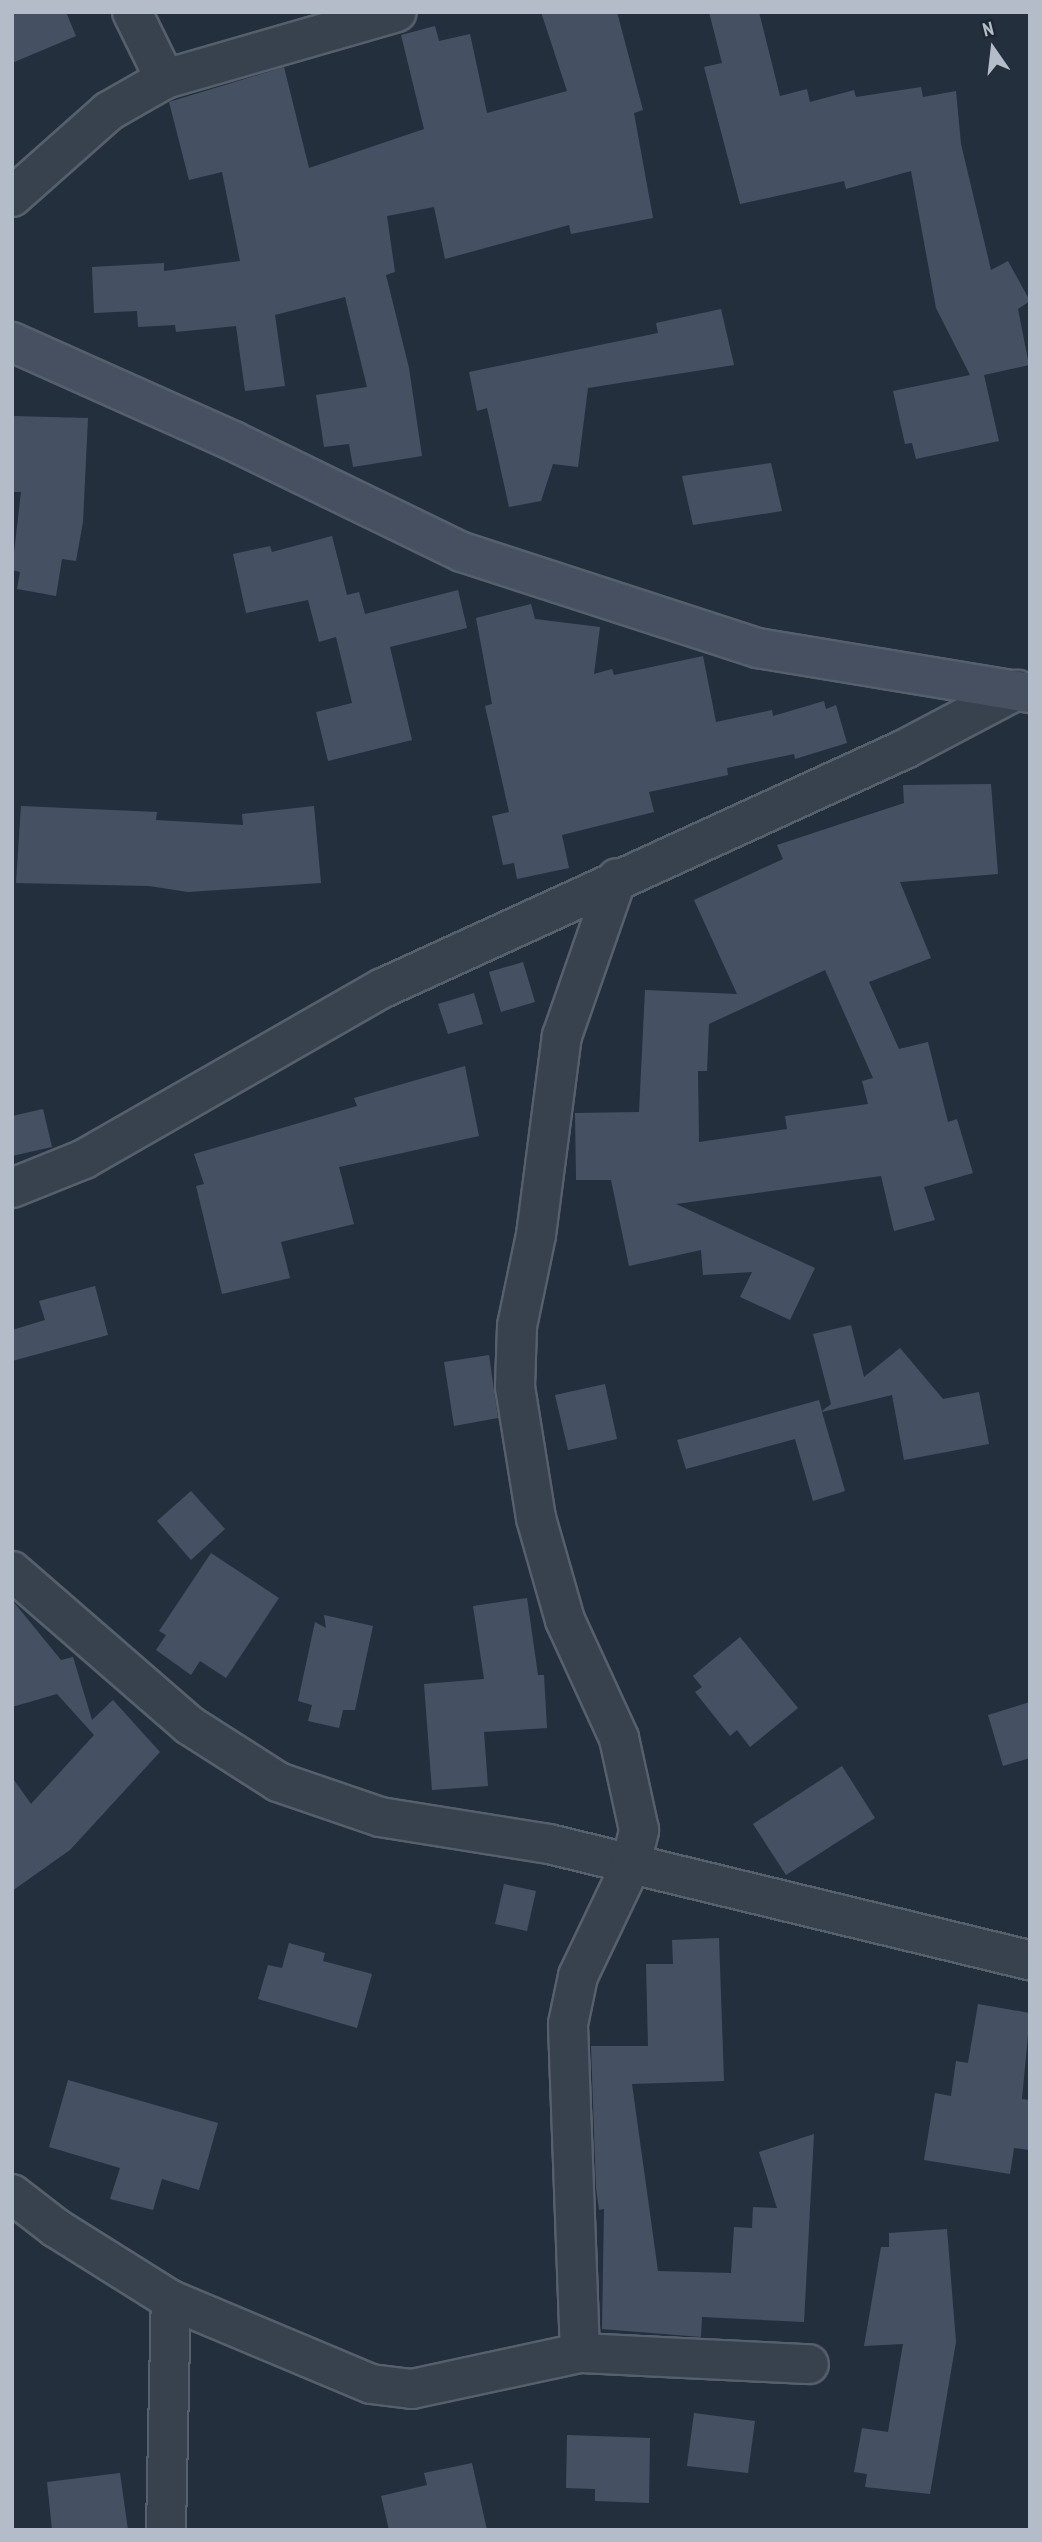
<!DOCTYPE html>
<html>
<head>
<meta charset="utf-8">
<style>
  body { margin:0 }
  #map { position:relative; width:1042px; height:2542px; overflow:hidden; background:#242f3e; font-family:"PT Sans Narrow",sans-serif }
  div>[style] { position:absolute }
  .building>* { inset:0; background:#455162 }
  .roads { filter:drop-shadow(2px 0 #565f6c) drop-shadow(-2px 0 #565f6c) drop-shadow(0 2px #565f6c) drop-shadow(0 -2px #565f6c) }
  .street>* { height:38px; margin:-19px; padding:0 19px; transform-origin:19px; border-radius:19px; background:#38414e }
  .secondary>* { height:38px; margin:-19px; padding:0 19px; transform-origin:19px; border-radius:19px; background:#465061 }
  span { translate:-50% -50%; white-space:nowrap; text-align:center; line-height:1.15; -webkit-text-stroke:5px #1d2633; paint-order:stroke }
  .frame { position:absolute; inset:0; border:14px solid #b4bcc9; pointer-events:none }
  .north { position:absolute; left:958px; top:14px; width:70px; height:70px; -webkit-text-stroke:5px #1d2633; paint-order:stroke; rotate:346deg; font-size:19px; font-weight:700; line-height:28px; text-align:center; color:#b4bcc9 }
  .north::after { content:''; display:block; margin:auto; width:24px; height:32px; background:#b4bcc9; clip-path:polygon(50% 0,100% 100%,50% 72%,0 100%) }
</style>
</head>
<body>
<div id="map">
  <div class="building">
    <div style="clip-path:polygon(12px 12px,66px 12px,76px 36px,12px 63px)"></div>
    <div style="clip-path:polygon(541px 12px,617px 12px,643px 110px,634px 113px,653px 218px,571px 234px,569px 225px,445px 259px,434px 207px,387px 216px,395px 272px,386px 275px,409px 368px,422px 456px,353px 467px,349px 444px,324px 447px,316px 395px,367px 387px,345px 297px,275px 315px,285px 386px,245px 391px,236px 326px,176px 332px,175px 325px,138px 327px,137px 311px,94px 313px,92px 267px,164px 263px,164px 271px,240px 261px,222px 172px,189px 180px,169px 102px,284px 67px,309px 168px,424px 129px,401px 35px,435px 26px,439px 41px,470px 34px,487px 113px,567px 91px)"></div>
    <div style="clip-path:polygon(709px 12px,759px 12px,780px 96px,807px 89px,810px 102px,854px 90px,856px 97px,921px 87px,923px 97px,956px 91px,961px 144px,991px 270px,1008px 261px,1030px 301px,1018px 309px,1029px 365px,984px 375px,999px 441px,916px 459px,912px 443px,905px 444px,893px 391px,970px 375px,936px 308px,911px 171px,846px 189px,844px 181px,740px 204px,704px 67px,722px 63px)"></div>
    <div style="clip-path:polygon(721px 309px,734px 365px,588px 388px,578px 467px,553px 464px,541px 501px,509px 507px,487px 408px,477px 411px,469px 372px,658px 333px,656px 323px)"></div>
    <div style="clip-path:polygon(12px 416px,88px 418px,83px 522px,76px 561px,62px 559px,56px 596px,17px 589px,20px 572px,12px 570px,21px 492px,12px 492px)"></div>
    <div style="clip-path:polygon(771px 463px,782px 511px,693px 525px,682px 476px)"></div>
    <div style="clip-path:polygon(332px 536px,347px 595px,359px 592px,365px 614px,458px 590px,467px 628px,390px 647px,412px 740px,328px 761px,316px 712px,352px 703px,336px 637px,319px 642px,308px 600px,246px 613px,233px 554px,270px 546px,272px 552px)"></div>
    <div style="clip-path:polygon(531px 604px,535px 619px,600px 627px,594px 674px,612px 669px,614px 675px,703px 656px,716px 722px,772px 710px,773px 716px,824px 701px,826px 709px,836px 705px,847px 743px,795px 759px,794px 754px,727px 768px,728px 775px,649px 792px,654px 812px,562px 835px,569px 868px,517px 879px,514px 863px,503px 865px,492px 816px,509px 812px,485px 706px,492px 704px,476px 618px)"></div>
    <div style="clip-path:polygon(evenodd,991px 784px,998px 874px,900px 882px,931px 958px,869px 982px,899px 1049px,928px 1042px,948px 1122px,957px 1119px,973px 1173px,924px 1187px,935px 1220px,894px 1231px,881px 1176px,676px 1204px,815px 1268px,790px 1320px,740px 1297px,752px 1272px,703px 1275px,701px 1250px,629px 1266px,611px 1180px,576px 1180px,575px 1113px,639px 1112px,645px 990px,737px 994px,694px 900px,783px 859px,777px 845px,904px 803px,903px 785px,991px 784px,825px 970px,873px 1078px,862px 1081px,868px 1104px,785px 1116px,787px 1129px,699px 1142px,698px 1071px,707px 1071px,709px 1024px,825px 970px)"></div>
    <div style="clip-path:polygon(21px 806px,157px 812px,156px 820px,243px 825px,242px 814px,314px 806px,321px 883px,188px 892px,149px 886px,16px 883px)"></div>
    <div style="clip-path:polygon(523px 962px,535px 1002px,501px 1012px,489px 972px)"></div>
    <div style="clip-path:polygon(474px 993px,483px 1024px,448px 1034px,438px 1004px)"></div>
    <div style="clip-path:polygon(465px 1066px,479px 1136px,339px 1167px,354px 1224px,281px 1242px,290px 1278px,222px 1294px,196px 1186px,204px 1184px,194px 1154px,357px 1106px,354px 1098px)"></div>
    <div style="clip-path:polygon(43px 1109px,52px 1147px,12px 1156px,12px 1116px)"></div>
    <div style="clip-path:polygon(95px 1286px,108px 1335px,12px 1361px,12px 1330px,45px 1320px,39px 1301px)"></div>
    <div style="clip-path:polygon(851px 1325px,864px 1377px,900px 1348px,943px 1399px,979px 1392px,989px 1444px,904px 1460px,892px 1395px,822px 1412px,845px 1491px,813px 1501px,795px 1439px,686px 1469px,677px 1440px,819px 1400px,822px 1411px,831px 1404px,813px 1334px)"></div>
    <div style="clip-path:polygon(489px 1355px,498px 1418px,454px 1426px,444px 1362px)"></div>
    <div style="clip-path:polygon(605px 1384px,617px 1439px,568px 1450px,555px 1395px)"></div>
    <div style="clip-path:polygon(191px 1491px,225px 1529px,191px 1560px,157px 1521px)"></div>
    <div style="clip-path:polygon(211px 1553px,279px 1598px,226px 1678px,200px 1661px,191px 1675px,156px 1650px,166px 1635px,159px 1631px)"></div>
    <div style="clip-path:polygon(527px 1598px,538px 1675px,544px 1675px,547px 1728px,484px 1732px,488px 1786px,432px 1790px,424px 1684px,484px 1679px,473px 1606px)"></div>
    <div style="clip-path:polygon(12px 1600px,61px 1660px,73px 1657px,92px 1720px,113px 1700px,160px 1752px,70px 1850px,12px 1891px,12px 1777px,31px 1804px,94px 1735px,57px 1694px,12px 1707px)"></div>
    <div style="clip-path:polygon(324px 1615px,373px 1626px,355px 1710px,343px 1710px,339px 1728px,308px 1721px,312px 1705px,298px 1701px,315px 1622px,326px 1628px)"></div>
    <div style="clip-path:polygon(740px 1637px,798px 1708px,750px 1747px,737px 1730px,730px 1736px,695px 1692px,702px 1687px,693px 1676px)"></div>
    <div style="clip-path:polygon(1030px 1702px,1030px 1758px,1003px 1766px,988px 1715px)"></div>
    <div style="clip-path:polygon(842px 1766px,875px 1818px,786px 1875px,753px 1824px)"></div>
    <div style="clip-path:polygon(504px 1884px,536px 1891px,527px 1931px,495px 1924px)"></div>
    <div style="clip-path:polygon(719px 1938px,724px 2081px,632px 2084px,658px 2271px,731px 2273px,734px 2227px,752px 2228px,753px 2207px,777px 2208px,759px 2152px,814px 2134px,804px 2322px,702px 2317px,701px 2337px,602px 2329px,604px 2209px,599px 2210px,596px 2188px,591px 2046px,648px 2046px,646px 1964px,673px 1964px,672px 1940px)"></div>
    <div style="clip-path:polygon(289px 1943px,325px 1953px,323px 1961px,372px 1974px,357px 2028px,258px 1999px,268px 1965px,282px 1968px)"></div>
    <div style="clip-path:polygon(978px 2004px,1030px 2013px,1022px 2099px,1030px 2100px,1030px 2150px,1014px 2148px,1010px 2174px,924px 2160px,935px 2093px,951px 2096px,956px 2061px,968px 2063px)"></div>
    <div style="clip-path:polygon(68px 2080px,218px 2123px,199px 2190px,162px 2179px,153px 2210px,110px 2199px,120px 2168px,49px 2147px)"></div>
    <div style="clip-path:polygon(947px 2229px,956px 2342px,930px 2494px,865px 2487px,867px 2474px,854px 2472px,862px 2428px,888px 2432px,903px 2344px,864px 2346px,881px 2247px,889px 2247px,889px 2233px)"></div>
    <div style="clip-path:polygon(694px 2413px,755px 2421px,748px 2473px,687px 2466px)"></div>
    <div style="clip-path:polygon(567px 2435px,650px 2438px,649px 2503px,595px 2501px,595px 2489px,566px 2488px)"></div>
    <div style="clip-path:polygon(472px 2463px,487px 2530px,389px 2530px,381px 2496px,427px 2485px,424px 2473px)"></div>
    <div style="clip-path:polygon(120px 2473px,128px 2530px,52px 2530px,47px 2482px)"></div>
  </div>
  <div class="roads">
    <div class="street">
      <div style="left:132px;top:12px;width:75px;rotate:63.8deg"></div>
      <div style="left:12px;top:197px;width:130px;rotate:-41.6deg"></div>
      <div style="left:109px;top:111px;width:64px;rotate:-29.7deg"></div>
      <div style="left:165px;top:79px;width:241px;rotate:-16.1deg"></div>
      <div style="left:12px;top:1188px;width:78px;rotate:-21.9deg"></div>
      <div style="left:84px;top:1159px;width:344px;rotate:-29.8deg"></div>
      <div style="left:383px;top:988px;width:574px;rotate:-24.6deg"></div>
      <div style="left:905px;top:749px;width:127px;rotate:-27.8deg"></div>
      <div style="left:12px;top:1571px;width:235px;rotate:41deg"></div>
      <div style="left:189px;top:1725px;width:106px;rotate:32.6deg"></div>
      <div style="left:278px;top:1782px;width:108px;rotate:18.9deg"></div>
      <div style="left:380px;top:1817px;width:171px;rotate:9.1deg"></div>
      <div style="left:549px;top:1844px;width:495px;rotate:13.6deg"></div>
      <div style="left:12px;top:2194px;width:56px;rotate:37.7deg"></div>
      <div style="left:56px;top:2228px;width:136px;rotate:32.1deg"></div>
      <div style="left:171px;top:2300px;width:217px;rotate:22.8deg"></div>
      <div style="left:371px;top:2384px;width:41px;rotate:7deg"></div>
      <div style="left:412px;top:2389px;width:172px;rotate:-12.1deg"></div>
      <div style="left:580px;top:2353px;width:229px;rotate:2.8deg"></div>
      <div style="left:580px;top:2353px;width:329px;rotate:-92.1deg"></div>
      <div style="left:568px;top:2024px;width:49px;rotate:-78.2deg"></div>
      <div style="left:578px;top:1976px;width:121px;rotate:-64.5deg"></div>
      <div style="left:630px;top:1867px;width:38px;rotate:-76deg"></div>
      <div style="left:639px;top:1830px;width:94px;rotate:-102.3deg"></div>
      <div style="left:619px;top:1738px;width:130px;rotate:-114.6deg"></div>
      <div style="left:565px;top:1620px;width:106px;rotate:-105.9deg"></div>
      <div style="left:536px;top:1518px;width:133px;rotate:-99.1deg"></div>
      <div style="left:515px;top:1387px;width:61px;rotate:-88.1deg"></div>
      <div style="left:517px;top:1326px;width:93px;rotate:-78.2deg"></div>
      <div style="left:536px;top:1235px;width:201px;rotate:-82.6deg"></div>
      <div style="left:562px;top:1036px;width:167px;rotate:-70.8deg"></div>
      <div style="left:166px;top:2530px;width:230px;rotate:-88.8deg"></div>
    </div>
    <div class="secondary">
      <div style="left:12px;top:342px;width:242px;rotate:24.1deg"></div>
      <div style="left:233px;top:441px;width:254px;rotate:25.9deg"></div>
      <div style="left:462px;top:552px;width:311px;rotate:18deg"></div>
      <div style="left:758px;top:648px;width:276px;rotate:9.4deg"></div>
    </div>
  </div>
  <div class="frame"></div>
  <div class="north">N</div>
</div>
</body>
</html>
